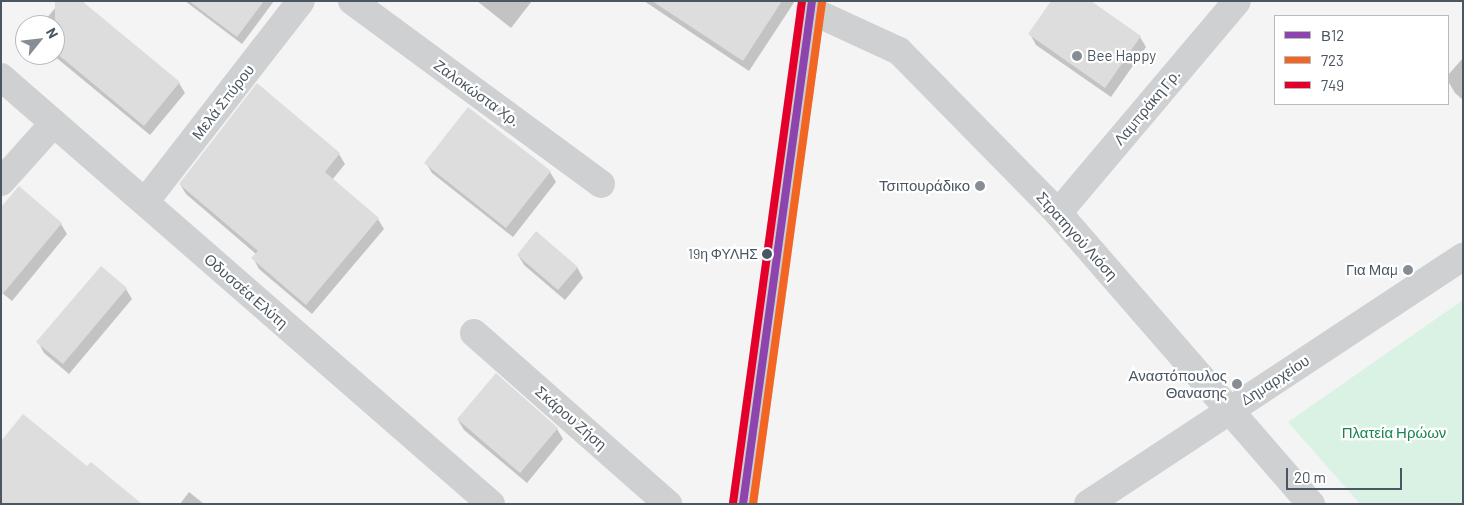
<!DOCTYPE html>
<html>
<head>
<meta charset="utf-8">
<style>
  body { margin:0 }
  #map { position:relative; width:1464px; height:505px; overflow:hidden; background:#f4f4f4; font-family:Barlow,sans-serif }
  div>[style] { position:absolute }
  .green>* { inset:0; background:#d9f2e3 }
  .shadow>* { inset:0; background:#0003 }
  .building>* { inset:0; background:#ddddde }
  .minor>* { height:28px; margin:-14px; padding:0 14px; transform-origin:14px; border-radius:14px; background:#ced0d2 }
  .tertiary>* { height:28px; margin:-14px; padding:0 14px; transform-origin:14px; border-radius:14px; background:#ced0d2 }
  .primary>* { height:28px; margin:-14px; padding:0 14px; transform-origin:14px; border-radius:14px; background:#caced1 }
  .bus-1>* { height:8px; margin:-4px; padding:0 4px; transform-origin:4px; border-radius:4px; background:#8e44ad }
  .bus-2>* { height:8px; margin:-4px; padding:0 4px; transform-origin:4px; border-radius:4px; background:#f26522 }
  .bus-3>* { height:8px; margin:-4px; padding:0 4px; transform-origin:4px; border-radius:4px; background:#e4002b }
  .dots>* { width:14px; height:14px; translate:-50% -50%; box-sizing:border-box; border:2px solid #fff; border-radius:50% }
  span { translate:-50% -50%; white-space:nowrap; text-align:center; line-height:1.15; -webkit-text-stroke:4.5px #fff; paint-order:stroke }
  .bus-label { font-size:14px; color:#4a5661 }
  .right { translate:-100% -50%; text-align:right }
  .poi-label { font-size:15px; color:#4a5661 }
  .left { translate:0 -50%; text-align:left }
  .street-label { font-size:15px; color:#4a5661 }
  .park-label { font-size:15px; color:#17864f }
  .frame { position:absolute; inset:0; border:2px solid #4a5661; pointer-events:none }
  .legend { position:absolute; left:1274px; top:15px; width:175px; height:90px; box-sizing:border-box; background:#fff; border:1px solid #b7bbc0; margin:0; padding:6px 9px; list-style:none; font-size:15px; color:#4a5661 }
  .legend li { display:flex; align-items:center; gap:10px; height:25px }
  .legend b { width:25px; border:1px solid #b7bbc0 }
  .north { position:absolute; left:15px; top:15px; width:50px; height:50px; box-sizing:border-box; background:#fff; border:1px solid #b7bbc0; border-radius:50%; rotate:61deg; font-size:14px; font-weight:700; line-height:20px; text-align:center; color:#4a5661 }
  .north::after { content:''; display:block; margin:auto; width:18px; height:22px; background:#868d94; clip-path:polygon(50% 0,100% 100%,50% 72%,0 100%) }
  .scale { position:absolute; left:1286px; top:468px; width:116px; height:22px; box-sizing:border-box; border:2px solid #4a5661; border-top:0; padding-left:6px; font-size:15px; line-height:18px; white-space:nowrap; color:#4a5661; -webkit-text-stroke:4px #fff; paint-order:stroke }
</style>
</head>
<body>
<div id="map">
  <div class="green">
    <div style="clip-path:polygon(1463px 300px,1463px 504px,1360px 504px,1288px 422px)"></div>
  </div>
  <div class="shadow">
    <div style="clip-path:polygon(61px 1px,81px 1px,179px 83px,185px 93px,150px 135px,53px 55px,55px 55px,55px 25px,41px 25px)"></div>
    <div style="clip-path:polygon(185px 1px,274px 1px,242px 44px)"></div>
    <div style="clip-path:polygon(477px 1px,532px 1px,511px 28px)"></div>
    <div style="clip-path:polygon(644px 1px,795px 1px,749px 71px)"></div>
    <div style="clip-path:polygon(1030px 34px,1140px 37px,1146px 47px,1111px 97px,1036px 45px)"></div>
    <div style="clip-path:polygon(1463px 58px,1463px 100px,1455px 93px,1448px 81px,1448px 75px)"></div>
    <div style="clip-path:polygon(339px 154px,345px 164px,332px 180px,378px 219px,384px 229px,312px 314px,259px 269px,253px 258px,256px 254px,186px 194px,180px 184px)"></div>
    <div style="clip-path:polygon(426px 163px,550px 172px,556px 182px,513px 237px,432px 173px)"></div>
    <div style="clip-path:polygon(19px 188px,61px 224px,67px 234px,12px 301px,1px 292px)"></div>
    <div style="clip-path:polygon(518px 255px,577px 267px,583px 278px,565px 300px,524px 265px)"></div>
    <div style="clip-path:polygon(126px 289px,132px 299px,69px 374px,44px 353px,38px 342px)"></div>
    <div style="clip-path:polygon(496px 375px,557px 429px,563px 439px,527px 483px,464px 430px,458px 420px)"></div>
    <div style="clip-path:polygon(189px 492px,204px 504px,180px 504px)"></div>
  </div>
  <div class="building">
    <div style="clip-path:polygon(55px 1px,82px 1px,180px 82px,144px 126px,55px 52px)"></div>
    <div style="clip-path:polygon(189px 1px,264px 1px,237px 37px)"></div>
    <div style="clip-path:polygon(652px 1px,782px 1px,743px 61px)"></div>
    <div style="clip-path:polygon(1051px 1px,1091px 1px,1141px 36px,1105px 88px,1028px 34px)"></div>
    <div style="clip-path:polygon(257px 83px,340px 153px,325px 172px,379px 218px,306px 305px,251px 258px,258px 251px,179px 184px)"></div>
    <div style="clip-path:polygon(468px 107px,551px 171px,506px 228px,424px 163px)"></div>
    <div style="clip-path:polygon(19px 186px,62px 223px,1px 296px,1px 207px)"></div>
    <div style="clip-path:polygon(536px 231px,578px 267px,558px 290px,517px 255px)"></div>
    <div style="clip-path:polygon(101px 266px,127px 288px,63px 364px,36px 342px)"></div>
    <div style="clip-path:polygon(496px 373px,558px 428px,520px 473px,457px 419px)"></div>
    <div style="clip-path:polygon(23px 414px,87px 466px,91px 462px,142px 504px,1px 504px,1px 441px)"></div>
  </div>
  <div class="minor">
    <div style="left:352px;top:1px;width:309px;rotate:36.3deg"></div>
    <div style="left:810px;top:10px;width:98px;rotate:24.7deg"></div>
    <div style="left:899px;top:51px;width:227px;rotate:45.5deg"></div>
    <div style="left:1058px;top:213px;width:386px;rotate:49deg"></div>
    <div style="left:1px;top:182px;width:79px;rotate:-48.1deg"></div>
    <div style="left:145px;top:202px;width:254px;rotate:-52.2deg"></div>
    <div style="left:1058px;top:213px;width:277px;rotate:-49.8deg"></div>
    <div style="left:474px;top:333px;width:259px;rotate:41.4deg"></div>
    <div style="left:1088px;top:504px;width:449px;rotate:-33.4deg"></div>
  </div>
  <div class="tertiary">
    <div style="left:1px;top:77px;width:650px;rotate:41.07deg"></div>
  </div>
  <div class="primary">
    <div style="left:743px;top:504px;width:508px;rotate:-82.19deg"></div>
  </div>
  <div class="bus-1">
    <div style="left:743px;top:504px;width:508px;rotate:-82.19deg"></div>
  </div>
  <div class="bus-2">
    <div style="left:753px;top:504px;width:507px;rotate:-82.17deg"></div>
  </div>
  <div class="bus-3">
    <div style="left:733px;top:503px;width:507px;rotate:-82.17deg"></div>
  </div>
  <div class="dots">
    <div style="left:1077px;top:56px;background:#868d94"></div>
    <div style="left:980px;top:186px;background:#868d94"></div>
    <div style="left:767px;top:254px;background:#4a5661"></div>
    <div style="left:1408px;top:270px;background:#868d94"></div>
    <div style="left:1237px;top:384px;background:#868d94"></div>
  </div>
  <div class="bus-label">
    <span class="right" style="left:758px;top:254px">19η ΦΥΛΗΣ</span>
  </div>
  <div class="poi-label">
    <span class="left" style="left:1087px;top:56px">Bee Happy</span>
    <span class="right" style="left:970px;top:186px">Τσιπουράδικο</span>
    <span class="right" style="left:1398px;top:270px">Για Μαμ</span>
    <span class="right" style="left:1227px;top:384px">Αναστόπουλος<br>Θανασης</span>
  </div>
  <div class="street-label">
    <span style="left:477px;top:93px;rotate:36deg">Ζαλοκώστα Χρ.</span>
    <span style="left:223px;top:102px;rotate:-52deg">Μελά Σπύρου</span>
    <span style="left:1147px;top:107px;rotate:-50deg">Λαμπράκη Γρ.</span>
    <span style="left:1077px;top:236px;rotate:48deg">Στρατηγού Λιόση</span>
    <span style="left:246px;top:291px;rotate:41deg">Οδυσσέα Ελύτη</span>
    <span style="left:1275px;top:380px;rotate:-33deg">Δημαρχείου</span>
    <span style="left:571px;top:418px;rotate:41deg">Σκάρου Ζήση</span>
  </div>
  <div class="park-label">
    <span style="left:1394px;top:433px">Πλατεία Ηρώων</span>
  </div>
  <div class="frame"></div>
  <ul class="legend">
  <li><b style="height:6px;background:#8e44ad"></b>Β12</li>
  <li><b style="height:6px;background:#f26522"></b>723</li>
  <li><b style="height:6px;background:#e4002b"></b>749</li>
  </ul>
  <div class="north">N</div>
  <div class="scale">20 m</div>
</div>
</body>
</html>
